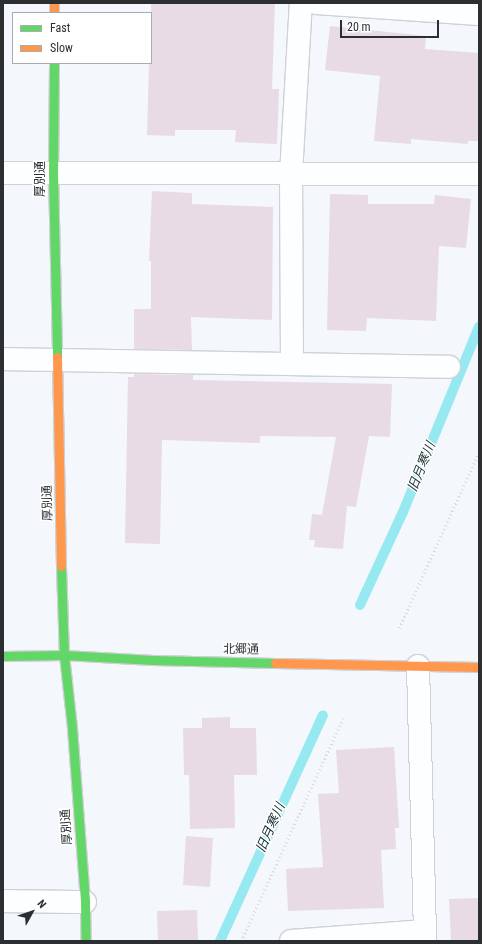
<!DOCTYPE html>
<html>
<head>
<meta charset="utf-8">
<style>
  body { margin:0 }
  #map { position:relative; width:482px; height:944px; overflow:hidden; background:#f4f7fc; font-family:"Roboto Condensed","Noto Sans JP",sans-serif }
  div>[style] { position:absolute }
  .stream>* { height:10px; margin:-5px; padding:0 5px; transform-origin:5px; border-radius:5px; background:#96e9f0 }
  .building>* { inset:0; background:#e8dbe6 }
  .path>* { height:2.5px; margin-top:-1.25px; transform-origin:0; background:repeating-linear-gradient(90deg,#d8d9db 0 1px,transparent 0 4px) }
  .roads { filter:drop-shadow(1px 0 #cfd1d5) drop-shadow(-1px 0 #cfd1d5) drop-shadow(0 1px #cfd1d5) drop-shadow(0 -1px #cfd1d5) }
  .street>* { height:22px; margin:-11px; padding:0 11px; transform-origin:11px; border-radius:11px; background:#fdfeff }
  .fast>* { height:9px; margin:-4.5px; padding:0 4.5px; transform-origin:4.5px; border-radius:4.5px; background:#63d668 }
  .slow>* { height:9px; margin:-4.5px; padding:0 4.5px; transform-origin:4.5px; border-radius:4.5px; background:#ff974d }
  span { translate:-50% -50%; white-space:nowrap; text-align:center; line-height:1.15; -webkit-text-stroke:3px #fff; paint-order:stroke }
  .street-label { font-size:12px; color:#2c2f32 }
  .water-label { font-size:13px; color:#1b3032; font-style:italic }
  .frame { position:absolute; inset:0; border:4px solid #2c2f32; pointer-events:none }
  .legend { position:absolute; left:12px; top:12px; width:140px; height:52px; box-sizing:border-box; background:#fff; border:1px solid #abacad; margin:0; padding:5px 7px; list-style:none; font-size:12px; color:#2c2f32 }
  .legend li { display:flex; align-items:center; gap:8px; height:20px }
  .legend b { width:20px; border:1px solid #abacad }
  .north { position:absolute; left:12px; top:892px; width:40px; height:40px; -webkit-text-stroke:3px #fff; paint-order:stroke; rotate:50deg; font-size:11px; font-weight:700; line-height:16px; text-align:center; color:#2c2f32 }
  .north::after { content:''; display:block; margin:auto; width:14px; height:18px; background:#2c2f32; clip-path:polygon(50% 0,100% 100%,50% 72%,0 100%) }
  .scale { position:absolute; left:340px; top:20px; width:99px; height:18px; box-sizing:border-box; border:2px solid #2c2f32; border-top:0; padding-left:5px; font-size:12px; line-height:14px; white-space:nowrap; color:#2c2f32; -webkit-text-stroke:3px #fff; paint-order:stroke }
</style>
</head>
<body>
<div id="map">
  <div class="stream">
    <div style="left:360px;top:605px;width:102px;rotate:-65.2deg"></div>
    <div style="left:403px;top:512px;width:200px;rotate:-67.7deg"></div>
    <div style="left:220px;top:941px;width:248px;rotate:-65.5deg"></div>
  </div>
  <div class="building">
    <div style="clip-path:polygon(151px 3px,275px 3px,272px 89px,279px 89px,277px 144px,235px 142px,236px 130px,175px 130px,175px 136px,147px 135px,149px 63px,151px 63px)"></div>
    <div style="clip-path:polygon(330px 26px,426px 36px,425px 49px,479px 53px,479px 141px,468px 141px,468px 144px,411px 139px,411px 144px,374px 141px,380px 76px,325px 70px)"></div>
    <div style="clip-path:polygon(152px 191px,192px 193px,192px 204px,273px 207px,272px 320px,191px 317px,192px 350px,134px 349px,134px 309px,151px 309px,151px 261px,149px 261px)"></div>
    <div style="clip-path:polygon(330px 194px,368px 195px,368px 204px,434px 204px,435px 195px,471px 199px,466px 248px,439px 246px,436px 321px,367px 318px,366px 331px,327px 330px)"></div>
    <div style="clip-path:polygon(134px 374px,193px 375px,193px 380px,392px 384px,390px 437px,369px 436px,356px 507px,347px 506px,343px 549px,314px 547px,315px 540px,309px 540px,312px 514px,322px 515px,336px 437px,260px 436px,260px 443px,162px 440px,160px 544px,125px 543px,128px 377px,134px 377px)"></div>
    <div style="clip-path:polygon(230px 717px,230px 728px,256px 728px,257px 775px,234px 775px,235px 828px,190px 829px,189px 775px,184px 775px,183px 728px,202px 728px,202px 718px)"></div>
    <div style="clip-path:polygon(394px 747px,399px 828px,395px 828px,396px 849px,381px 850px,384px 908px,288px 911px,286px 869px,323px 867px,318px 794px,339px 793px,336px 750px)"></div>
    <div style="clip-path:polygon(186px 836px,213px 838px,210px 887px,183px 885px)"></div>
    <div style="clip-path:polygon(479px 898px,479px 941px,451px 941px,449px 899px)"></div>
    <div style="clip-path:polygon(197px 910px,198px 941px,158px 941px,157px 911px)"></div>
  </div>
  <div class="path">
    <div style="left:399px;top:628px;width:193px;rotate:-65.6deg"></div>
    <div style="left:241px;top:941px;width:245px;rotate:-65.4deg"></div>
  </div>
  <div class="roads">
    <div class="street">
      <div style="left:316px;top:3px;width:163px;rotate:3.9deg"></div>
      <div style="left:3px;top:173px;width:476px;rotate:0.1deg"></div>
      <div style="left:3px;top:359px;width:446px;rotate:1deg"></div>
      <div style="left:292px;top:363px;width:189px;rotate:-90.3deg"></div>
      <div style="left:291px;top:174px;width:171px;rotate:-86.7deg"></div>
      <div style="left:418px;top:666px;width:275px;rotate:88.5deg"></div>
      <div style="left:3px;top:901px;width:82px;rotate:0.7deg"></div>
      <div style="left:291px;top:941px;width:134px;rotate:-4.3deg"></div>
    </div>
    <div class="fast">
      <div style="left:54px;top:63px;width:111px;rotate:90.5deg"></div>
      <div style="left:53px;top:174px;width:183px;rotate:88.7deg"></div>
      <div style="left:61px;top:566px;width:89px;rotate:88.1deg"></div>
      <div style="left:64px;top:655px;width:73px;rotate:83.7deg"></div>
      <div style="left:72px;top:728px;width:174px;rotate:85.7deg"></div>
      <div style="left:85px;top:902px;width:39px;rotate:89deg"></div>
      <div style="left:3px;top:656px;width:61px;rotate:-0.9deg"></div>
      <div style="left:64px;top:655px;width:89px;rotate:3.2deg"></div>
      <div style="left:153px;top:660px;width:122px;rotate:1.4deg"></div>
    </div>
    <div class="slow">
      <div style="left:54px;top:3px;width:10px;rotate:90deg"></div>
      <div style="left:57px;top:357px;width:209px;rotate:88.9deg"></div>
      <div style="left:275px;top:663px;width:204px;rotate:1.1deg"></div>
    </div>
  </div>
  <div class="street-label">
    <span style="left:41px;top:179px;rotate:-90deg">厚別通</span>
    <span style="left:48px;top:503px;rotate:-91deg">厚別通</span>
    <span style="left:241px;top:650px;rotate:1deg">北郷通</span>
    <span style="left:67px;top:827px;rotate:-94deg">厚別通</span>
  </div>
  <div class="water-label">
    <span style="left:422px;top:467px;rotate:-68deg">旧月寒川</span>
    <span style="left:271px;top:828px;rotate:-66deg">旧月寒川</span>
  </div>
  <div class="frame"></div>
  <ul class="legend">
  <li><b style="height:5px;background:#63d668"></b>Fast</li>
  <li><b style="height:5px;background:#ff974d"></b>Slow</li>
  </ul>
  <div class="north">N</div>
  <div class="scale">20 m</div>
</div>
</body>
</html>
